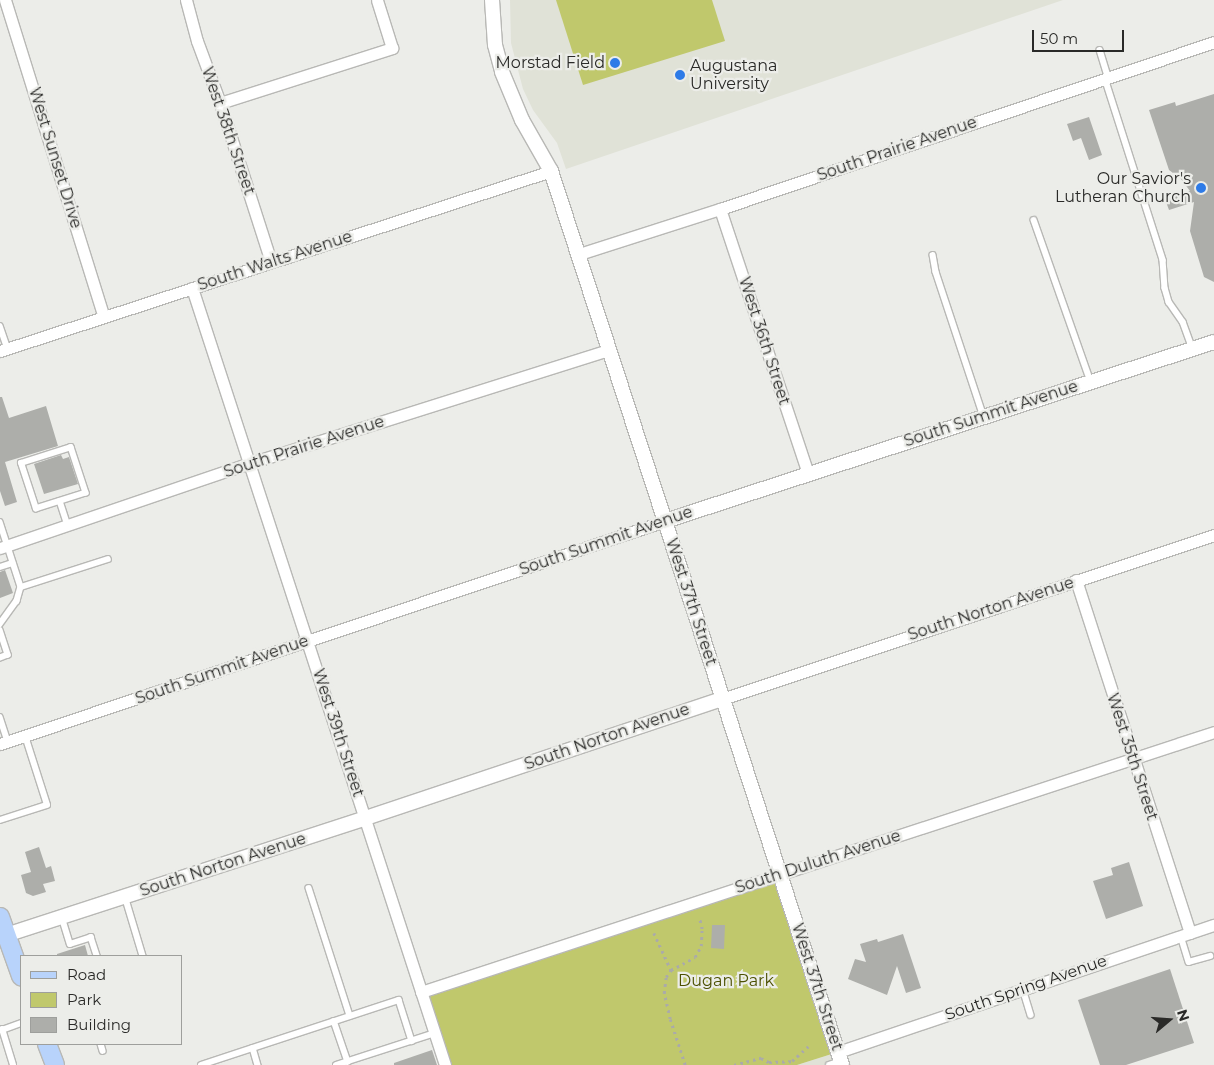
<!DOCTYPE html>
<html>
<head>
<meta charset="utf-8">
<style>
  body { margin:0 }
  #map { position:relative; width:1214px; height:1065px; overflow:hidden; background:#ecede9; font-family:Montserrat,sans-serif }
  div>[style] { position:absolute }
  .built>* { inset:0; background:#e0e2d7 }
  .green>* { inset:0; background:#c0c86c }
  .building>* { inset:0; background:#adaeaa }
  .path>* { height:2.5px; margin-top:-1.25px; transform-origin:0; background:repeating-linear-gradient(90deg,#ababa8 0 2.5px,transparent 0 6.5px) }
  .roads { filter:drop-shadow(1px 0 #b8b8b5) drop-shadow(-1px 0 #b8b8b5) drop-shadow(0 1px #b8b8b5) drop-shadow(0 -1px #b8b8b5) }
  .service>* { height:5.5px; margin:-2.75px; padding:0 2.75px; transform-origin:2.75px; border-radius:2.75px; background:#fff }
  .minor>* { height:11px; margin:-5.5px; padding:0 5.5px; transform-origin:5.5px; border-radius:5.5px; background:#fff }
  .tertiary>* { height:14px; margin:-7px; padding:0 7px; transform-origin:7px; border-radius:7px; background:#fff }
  .primary>* { height:18px; margin:-9px; padding:0 9px; transform-origin:9px; border-radius:9px; background:#b8d3fb }
  .dots>* { width:14px; height:14px; translate:-50% -50%; box-sizing:border-box; border:2px solid #ecede9; border-radius:50% }
  span { translate:-50% -50%; white-space:nowrap; text-align:center; line-height:1.15; -webkit-text-stroke:4.5px #ecede9; paint-order:stroke }
  .poi-label { font-size:16px; color:#2a2a28 }
  .right { translate:-100% -50%; text-align:right }
  .left { translate:0 -50%; text-align:left }
  .street-label { font-size:16px; color:#2a2a28 }
  .park-label { font-size:16px; color:#4d5103 }
  .legend { position:absolute; left:20px; top:955px; width:162px; height:90px; box-sizing:border-box; background:#ecede9; border:1px solid #9e9f9c; margin:0; padding:6px 9px; list-style:none; font-size:15px; color:#2a2a28 }
  .legend li { display:flex; align-items:center; gap:10px; height:25px }
  .legend b { width:25px; border:1px solid #9e9f9c }
  .north { position:absolute; left:1144px; top:995px; width:50px; height:50px; -webkit-text-stroke:4px #ecede9; paint-order:stroke; rotate:72deg; font-size:14px; font-weight:700; line-height:20px; text-align:center; color:#2a2a28 }
  .north::after { content:''; display:block; margin:auto; width:18px; height:22px; background:#2a2a28; clip-path:polygon(50% 0,100% 100%,50% 72%,0 100%) }
  .scale { position:absolute; left:1032px; top:30px; width:92px; height:22px; box-sizing:border-box; border:2px solid #2a2a28; border-top:0; padding-left:6px; font-size:15px; line-height:18px; white-space:nowrap; color:#2a2a28; -webkit-text-stroke:4px #ecede9; paint-order:stroke }
</style>
</head>
<body>
<div id="map">
  <div class="built">
    <div style="clip-path:polygon(510px 0,1063px 0,566px 169px,557px 143px,533px 110px,523px 89px,511px 43px)"></div>
    <div style="clip-path:polygon(832px 1054px,836px 1065px,797px 1065px)"></div>
  </div>
  <div class="green">
    <div style="clip-path:polygon(556px 0,712px 0,725px 41px,583px 85px)"></div>
    <div style="clip-path:polygon(780px 874px,838px 1052px,797px 1065px,445px 1065px,421px 992px)"></div>
  </div>
  <div class="building">
    <div style="clip-path:polygon(1214px 94px,1214px 282px,1204px 277px,1190px 231px,1194px 202px,1169px 210px,1165px 199px,1190px 191px,1181px 179px,1169px 170px,1149px 110px,1175px 102px,1176px 106px)"></div>
    <div style="clip-path:polygon(1089px 117px,1102px 155px,1089px 160px,1081px 138px,1073px 141px,1067px 124px)"></div>
    <div style="clip-path:polygon(0 397px,2px 397px,9px 418px,46px 406px,58px 446px,5px 462px,17px 502px,5px 506px,0 491px)"></div>
    <div style="clip-path:polygon(61px 455px,63px 459px,69px 457px,78px 484px,44px 494px,34px 464px)"></div>
    <div style="clip-path:polygon(5px 570px,13px 593px,0 598px,0 572px)"></div>
    <div style="clip-path:polygon(39px 847px,46px 868px,51px 866px,55px 881px,43px 884px,46px 892px,33px 896px,26px 893px,21px 875px,31px 872px,25px 852px)"></div>
    <div style="clip-path:polygon(1129px 862px,1143px 906px,1106px 919px,1093px 881px,1113px 875px,1111px 868px)"></div>
    <div style="clip-path:polygon(712px 925px,725px 925px,724px 949px,711px 948px)"></div>
    <div style="clip-path:polygon(903px 934px,921px 988px,906px 993px,897px 966px,887px 995px,848px 979px,855px 959px,866px 962px,860px 944px,877px 939px,878px 942px)"></div>
    <div style="clip-path:polygon(85px 945px,88px 956px,57px 956px,57px 954px)"></div>
    <div style="clip-path:polygon(1170px 969px,1194px 1043px,1126px 1065px,1100px 1065px,1078px 1000px)"></div>
    <div style="clip-path:polygon(432px 1050px,437px 1065px,394px 1065px,394px 1063px)"></div>
  </div>
  <div class="path">
    <div style="left:654px;top:933px;width:41px;rotate:65.3deg"></div>
    <div style="left:685px;top:1065px;width:48px;rotate:-108.1deg"></div>
    <div style="left:670px;top:1019px;width:27px;rotate:-103deg"></div>
    <div style="left:664px;top:993px;width:16px;rotate:-83deg"></div>
    <div style="left:666px;top:977px;width:9px;rotate:-54deg"></div>
    <div style="left:671px;top:970px;width:27px;rotate:-28deg"></div>
    <div style="left:695px;top:957px;width:13px;rotate:-61deg"></div>
    <div style="left:701px;top:946px;width:17px;rotate:-87deg"></div>
    <div style="left:702px;top:929px;width:12px;rotate:-104deg"></div>
    <div style="left:734px;top:1065px;width:28px;rotate:-15deg"></div>
    <div style="left:761px;top:1058px;width:9px;rotate:27deg"></div>
    <div style="left:769px;top:1062px;width:23px;rotate:-2deg"></div>
    <div style="left:792px;top:1061px;width:24px;rotate:-42deg"></div>
  </div>
  <div class="roads">
    <div class="service">
      <div style="left:1100px;top:50px;width:28px;rotate:73deg"></div>
      <div style="left:1105px;top:78px;width:191px;rotate:72.3deg"></div>
      <div style="left:1163px;top:260px;width:28px;rotate:86deg"></div>
      <div style="left:1165px;top:288px;width:15px;rotate:74deg"></div>
      <div style="left:1169px;top:302px;width:24px;rotate:55deg"></div>
      <div style="left:1183px;top:322px;width:29px;rotate:70deg"></div>
      <div style="left:1034px;top:220px;width:172px;rotate:70.6deg"></div>
      <div style="left:933px;top:255px;width:17px;rotate:80deg"></div>
      <div style="left:936px;top:272px;width:153px;rotate:71.7deg"></div>
      <div style="left:0;top:326px;width:24px;rotate:71deg"></div>
      <div style="left:71px;top:447px;width:48px;rotate:71.9deg"></div>
      <div style="left:86px;top:493px;width:52px;rotate:162.3deg"></div>
      <div style="left:36px;top:509px;width:48px;rotate:-108.1deg"></div>
      <div style="left:21px;top:463px;width:52px;rotate:-17.7deg"></div>
      <div style="left:60px;top:501px;width:25px;rotate:72deg"></div>
      <div style="left:0;top:522px;width:68px;rotate:72.1deg"></div>
      <div style="left:21px;top:587px;width:15px;rotate:106deg"></div>
      <div style="left:17px;top:601px;width:29px;rotate:126deg"></div>
      <div style="left:0;top:567px;width:13px;rotate:-18deg"></div>
      <div style="left:21px;top:587px;width:91px;rotate:-17.8deg"></div>
      <div style="left:0;top:630px;width:26px;rotate:72deg"></div>
      <div style="left:8px;top:655px;width:9px;rotate:159deg"></div>
      <div style="left:0;top:717px;width:25px;rotate:72deg"></div>
      <div style="left:0;top:820px;width:49px;rotate:-17.7deg"></div>
      <div style="left:47px;top:805px;width:72px;rotate:-107.7deg"></div>
      <div style="left:309px;top:888px;width:134px;rotate:72.2deg"></div>
      <div style="left:125px;top:896px;width:63px;rotate:73.3deg"></div>
      <div style="left:62px;top:917px;width:28px;rotate:73deg"></div>
      <div style="left:70px;top:944px;width:22px;rotate:-18deg"></div>
      <div style="left:91px;top:937px;width:20px;rotate:72deg"></div>
      <div style="left:1181px;top:936px;width:27px;rotate:73deg"></div>
      <div style="left:1189px;top:962px;width:22px;rotate:-16deg"></div>
      <div style="left:1023px;top:989px;width:27px;rotate:73deg"></div>
      <div style="left:334px;top:1021px;width:43px;rotate:71.1deg"></div>
      <div style="left:101px;top:1044px;width:7px;rotate:74deg"></div>
      <div style="left:253px;top:1048px;width:18px;rotate:74deg"></div>
      <div style="left:13px;top:1065px;width:37px;rotate:-107deg"></div>
      <div style="left:2px;top:1030px;width:20px;rotate:-20deg"></div>
      <div style="left:201px;top:1065px;width:208px;rotate:-18.2deg"></div>
      <div style="left:399px;top:1000px;width:43px;rotate:72.4deg"></div>
      <div style="left:336px;top:1065px;width:104px;rotate:-17.9deg"></div>
      <div style="left:829px;top:1065px;width:13px;rotate:-18deg"></div>
    </div>
    <div class="minor">
      <div style="left:5px;top:0;width:332px;rotate:72.7deg"></div>
      <div style="left:186px;top:0;width:42px;rotate:75deg"></div>
      <div style="left:197px;top:41px;width:66px;rotate:69.6deg"></div>
      <div style="left:220px;top:103px;width:167px;rotate:72.2deg"></div>
      <div style="left:220px;top:103px;width:181px;rotate:-17.7deg"></div>
      <div style="left:392px;top:48px;width:50px;rotate:-107.4deg"></div>
      <div style="left:720px;top:209px;width:279px;rotate:71.6deg"></div>
      <div style="left:579px;top:254px;width:148px;rotate:-17.7deg"></div>
      <div style="left:720px;top:209px;width:521px;rotate:-18.68deg"></div>
      <div style="left:192px;top:288px;width:817px;rotate:71.96deg"></div>
      <div style="left:0;top:351px;width:580px;rotate:-18.09deg"></div>
      <div style="left:0;top:548px;width:264px;rotate:-18.8deg"></div>
      <div style="left:250px;top:463px;width:376px;rotate:-17.5deg"></div>
      <div style="left:1076px;top:580px;width:371px;rotate:72.1deg"></div>
      <div style="left:722px;top:699px;width:519px;rotate:-18.43deg"></div>
      <div style="left:0;top:744px;width:701px;rotate:-18.54deg"></div>
      <div style="left:421px;top:992px;width:835px;rotate:-18.15deg"></div>
      <div style="left:838px;top:1052px;width:397px;rotate:-18.7deg"></div>
    </div>
    <div class="tertiary">
      <div style="left:492px;top:0;width:45px;rotate:86.2deg"></div>
      <div style="left:495px;top:45px;width:28px;rotate:75deg"></div>
      <div style="left:502px;top:72px;width:52px;rotate:67.4deg"></div>
      <div style="left:522px;top:120px;width:59px;rotate:60.4deg"></div>
      <div style="left:551px;top:171px;width:940px;rotate:71.97deg"></div>
      <div style="left:665px;top:521px;width:577px;rotate:-18.06deg"></div>
      <div style="left:6px;top:935px;width:379px;rotate:-18deg"></div>
      <div style="left:366px;top:818px;width:375px;rotate:-18.5deg"></div>
    </div>
    <div class="primary">
      <div style="left:0;top:917px;width:63px;rotate:70.4deg"></div>
      <div style="left:47px;top:1044px;width:22px;rotate:69deg"></div>
    </div>
  </div>
  <div class="dots">
    <div style="left:615px;top:63px;background:#2e7be7"></div>
    <div style="left:680px;top:75px;background:#2e7be7"></div>
    <div style="left:1201px;top:188px;background:#2e7be7"></div>
  </div>
  <div class="poi-label">
    <span class="right" style="left:605px;top:63px">Morstad Field</span>
    <span class="left" style="left:690px;top:75px">Augustana<br>University</span>
    <span class="right" style="left:1191px;top:188px">Our Savior's<br>Lutheran Church</span>
  </div>
  <div class="street-label">
    <span style="left:228px;top:131px;rotate:71deg">West 38th Street</span>
    <span style="left:897px;top:149px;rotate:-19deg">South Prairie Avenue</span>
    <span style="left:55px;top:158px;rotate:73deg">West Sunset Drive</span>
    <span style="left:275px;top:261px;rotate:-18deg">South Walts Avenue</span>
    <span style="left:764px;top:341px;rotate:72deg">West 36th Street</span>
    <span style="left:991px;top:414px;rotate:-18deg">South Summit Avenue</span>
    <span style="left:304px;top:447px;rotate:-18deg">South Prairie Avenue</span>
    <span style="left:606px;top:541px;rotate:-19deg">South Summit Avenue</span>
    <span style="left:691px;top:602px;rotate:72deg">West 37th Street</span>
    <span style="left:991px;top:609px;rotate:-18deg">South Norton Avenue</span>
    <span style="left:222px;top:670px;rotate:-19deg">South Summit Avenue</span>
    <span style="left:338px;top:733px;rotate:72deg">West 39th Street</span>
    <span style="left:607px;top:737px;rotate:-19deg">South Norton Avenue</span>
    <span style="left:1132px;top:757px;rotate:72deg">West 35th Street</span>
    <span style="left:818px;top:862px;rotate:-18deg">South Duluth Avenue</span>
    <span style="left:223px;top:865px;rotate:-18deg">South Norton Avenue</span>
    <span style="left:817px;top:987px;rotate:72deg">West 37th Street</span>
    <span style="left:1026px;top:988px;rotate:-19deg">South Spring Avenue</span>
  </div>
  <div class="park-label">
    <span style="left:726px;top:981px">Dugan Park</span>
  </div>
  <ul class="legend">
  <li><b style="height:6px;background:#b8d3fb"></b>Road</li>
  <li><b style="height:14px;background:#c0c86c"></b>Park</li>
  <li><b style="height:14px;background:#adaeaa"></b>Building</li>
  </ul>
  <div class="north">N</div>
  <div class="scale">50 m</div>
</div>
</body>
</html>
